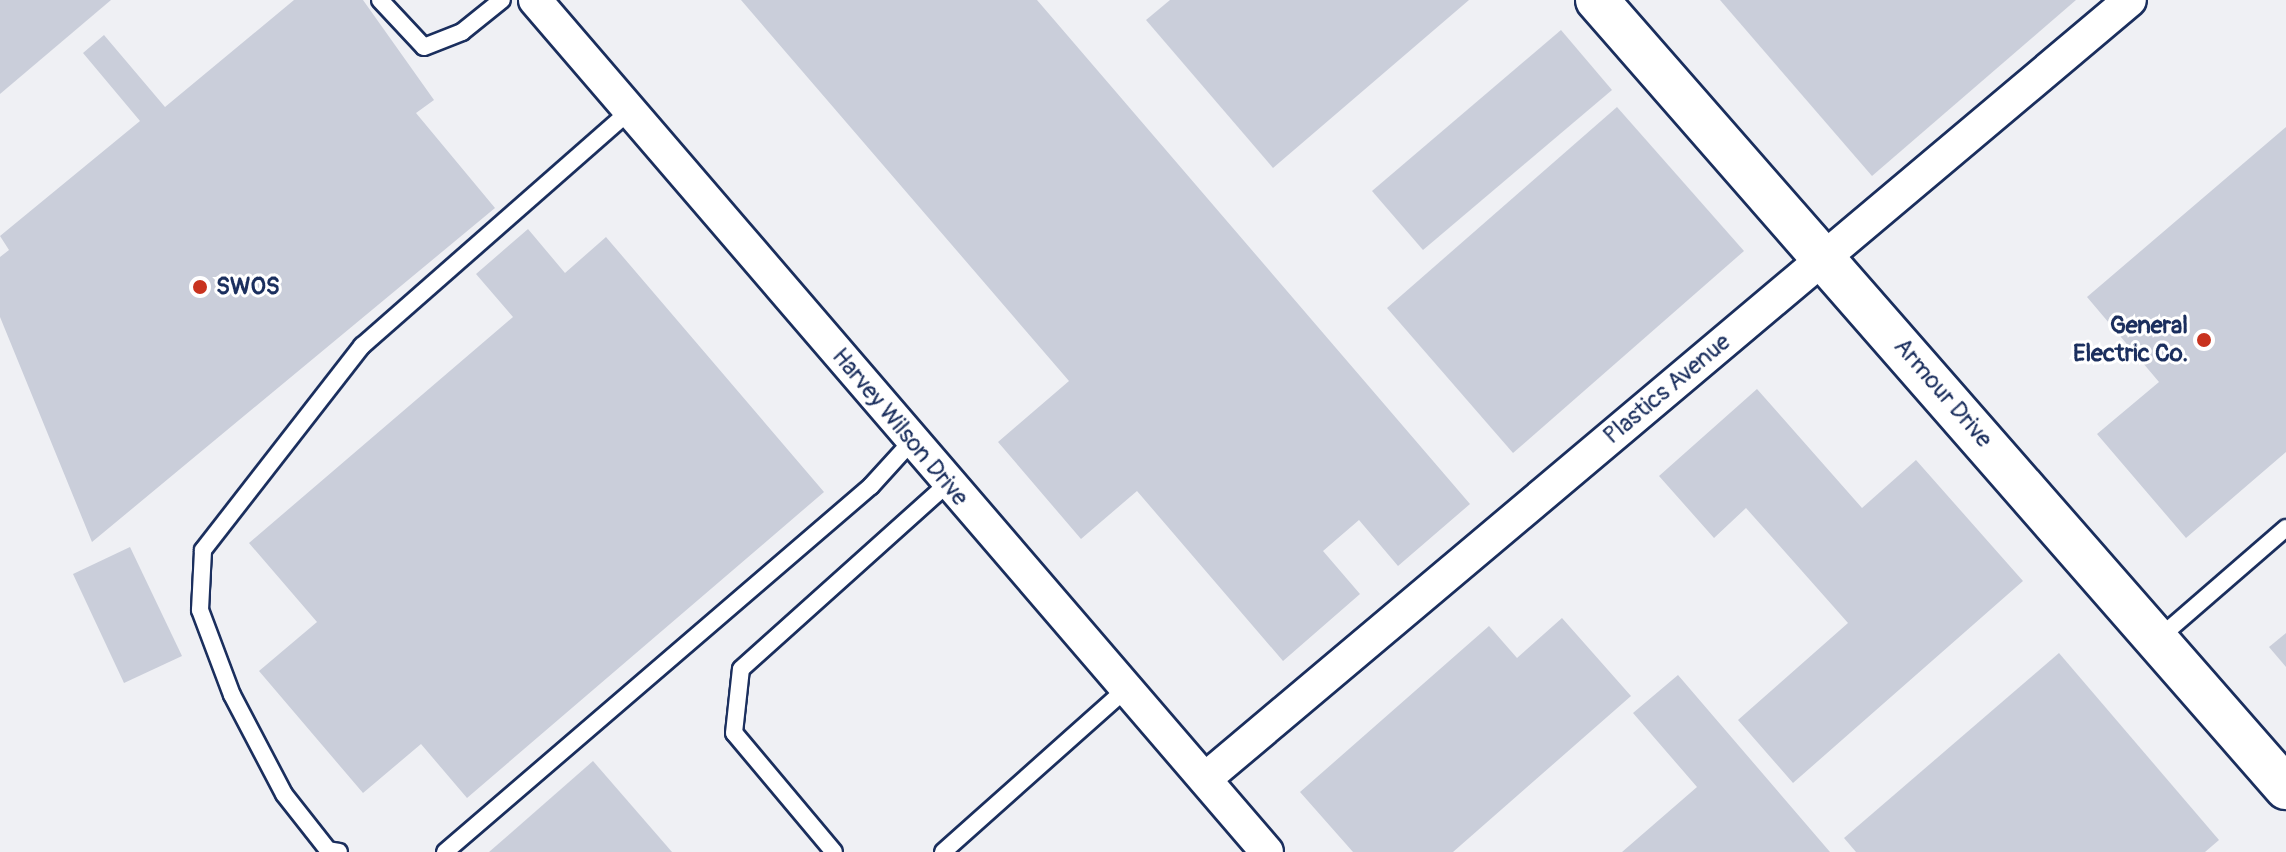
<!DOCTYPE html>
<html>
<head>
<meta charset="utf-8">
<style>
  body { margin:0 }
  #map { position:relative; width:2286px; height:852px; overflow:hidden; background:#fff; font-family:Pangolin,sans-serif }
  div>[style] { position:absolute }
  .built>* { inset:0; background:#eff0f4 }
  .building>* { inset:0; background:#caceda }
  .roads { filter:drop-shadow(2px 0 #1b2f5e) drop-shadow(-2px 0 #1b2f5e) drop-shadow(0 2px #1b2f5e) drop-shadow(0 -2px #1b2f5e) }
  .service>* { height:16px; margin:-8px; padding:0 8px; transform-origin:8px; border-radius:8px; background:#fff }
  .minor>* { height:32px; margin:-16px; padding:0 16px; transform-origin:16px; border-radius:16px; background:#fff }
  .tertiary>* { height:42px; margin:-21px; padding:0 21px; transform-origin:21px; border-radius:21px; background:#fff }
  .dots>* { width:22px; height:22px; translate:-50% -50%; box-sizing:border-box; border:4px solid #fff; border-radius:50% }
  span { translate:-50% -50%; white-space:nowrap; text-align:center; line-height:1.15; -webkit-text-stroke:6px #fff; paint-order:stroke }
  .poi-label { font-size:24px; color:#1b2f5e; font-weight:700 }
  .left { translate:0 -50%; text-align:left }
  .right { translate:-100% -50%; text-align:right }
  .street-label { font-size:24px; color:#1b2f5e }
</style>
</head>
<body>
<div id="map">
  <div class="built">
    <div style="clip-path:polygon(0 0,2286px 0,2286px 852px,0 852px)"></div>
  </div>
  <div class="building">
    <div style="clip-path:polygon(0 0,111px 0,0 94px)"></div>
    <div style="clip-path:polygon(294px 0,363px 0,434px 100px,416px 113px,495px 208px,92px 542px,0 317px,0 257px,9px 250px,0 236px,140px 121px,83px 53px,104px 35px,165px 107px)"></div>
    <div style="clip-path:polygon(741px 0,1037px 0,1470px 504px,1398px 566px,1359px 520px,1323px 551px,1360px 594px,1283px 661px,1137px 491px,1081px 539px,998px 442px,1069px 381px)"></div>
    <div style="clip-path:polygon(1170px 0,1469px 0,1273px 168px,1146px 20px)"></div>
    <div style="clip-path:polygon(1720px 0,2076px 0,1872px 176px)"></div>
    <div style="clip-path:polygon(1561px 30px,1612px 90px,1423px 250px,1372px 191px)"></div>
    <div style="clip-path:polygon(1617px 107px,1744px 251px,1513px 453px,1387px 308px)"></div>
    <div style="clip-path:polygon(2286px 127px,2286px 452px,2186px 538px,2097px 434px,2159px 382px,2087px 297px)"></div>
    <div style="clip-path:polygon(528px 229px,565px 273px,606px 237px,824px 492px,467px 798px,421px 744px,363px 793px,259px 671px,317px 622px,249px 543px,513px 317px,476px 274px)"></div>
    <div style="clip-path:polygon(1757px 389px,1862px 508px,1916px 460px,2023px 581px,1793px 783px,1738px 720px,1848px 623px,1746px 508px,1714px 538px,1659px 476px)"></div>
    <div style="clip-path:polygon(130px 547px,182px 656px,124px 683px,73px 574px)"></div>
    <div style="clip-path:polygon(1562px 618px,1631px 696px,1453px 852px,1353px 852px,1300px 792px,1489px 626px,1517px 658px)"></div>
    <div style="clip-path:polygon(2286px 633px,2286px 667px,2269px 647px)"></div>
    <div style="clip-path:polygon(2059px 653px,2219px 840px,2205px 852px,1856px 852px,1844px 838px)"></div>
    <div style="clip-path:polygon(1678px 675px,1830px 852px,1622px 852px,1697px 787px,1633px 713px)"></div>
    <div style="clip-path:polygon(593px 761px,672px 852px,489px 852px)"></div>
  </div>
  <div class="roads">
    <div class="service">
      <div style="left:380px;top:0;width:64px;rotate:46.9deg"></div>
      <div style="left:424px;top:47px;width:41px;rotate:-21.5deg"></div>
      <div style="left:462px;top:32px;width:51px;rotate:-38.7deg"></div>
      <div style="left:2159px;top:638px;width:168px;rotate:-40.9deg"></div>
      <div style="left:339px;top:852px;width:11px;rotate:-170deg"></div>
      <div style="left:328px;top:850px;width:71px;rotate:-128.2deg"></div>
      <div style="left:284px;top:794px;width:112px;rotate:-117.7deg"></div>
      <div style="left:232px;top:695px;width:91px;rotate:-110.6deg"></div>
      <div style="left:200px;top:610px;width:60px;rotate:-87.1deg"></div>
      <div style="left:203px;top:550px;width:259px;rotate:-52.1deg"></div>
      <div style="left:362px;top:346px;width:358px;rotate:-41.3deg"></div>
      <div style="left:445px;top:852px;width:562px;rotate:-40.67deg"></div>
      <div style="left:871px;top:486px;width:61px;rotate:-47.7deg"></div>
      <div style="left:834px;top:852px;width:155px;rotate:-130deg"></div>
      <div style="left:734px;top:733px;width:64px;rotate:-83.8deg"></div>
      <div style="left:741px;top:669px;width:278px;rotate:-41.9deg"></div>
      <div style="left:943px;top:852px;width:244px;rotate:-41.7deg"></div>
    </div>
    <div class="minor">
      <div style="left:535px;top:0;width:1123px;rotate:49.33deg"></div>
      <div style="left:1205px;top:779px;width:1209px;rotate:-40.1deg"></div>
    </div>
    <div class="tertiary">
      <div style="left:1597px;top:0;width:1047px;rotate:48.83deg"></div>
    </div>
  </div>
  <div class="dots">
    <div style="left:200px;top:287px;background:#c8321e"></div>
    <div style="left:2204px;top:340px;background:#c8321e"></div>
  </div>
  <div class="poi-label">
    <span class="left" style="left:216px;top:287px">SWOS</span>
    <span class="right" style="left:2188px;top:340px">General<br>Electric Co.</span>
  </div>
  <div class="street-label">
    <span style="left:1667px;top:389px;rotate:-40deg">Plastics Avenue</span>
    <span style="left:1943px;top:393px;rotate:49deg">Armour Drive</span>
    <span style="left:900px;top:427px;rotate:50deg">Harvey Wilson Drive</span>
  </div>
</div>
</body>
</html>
